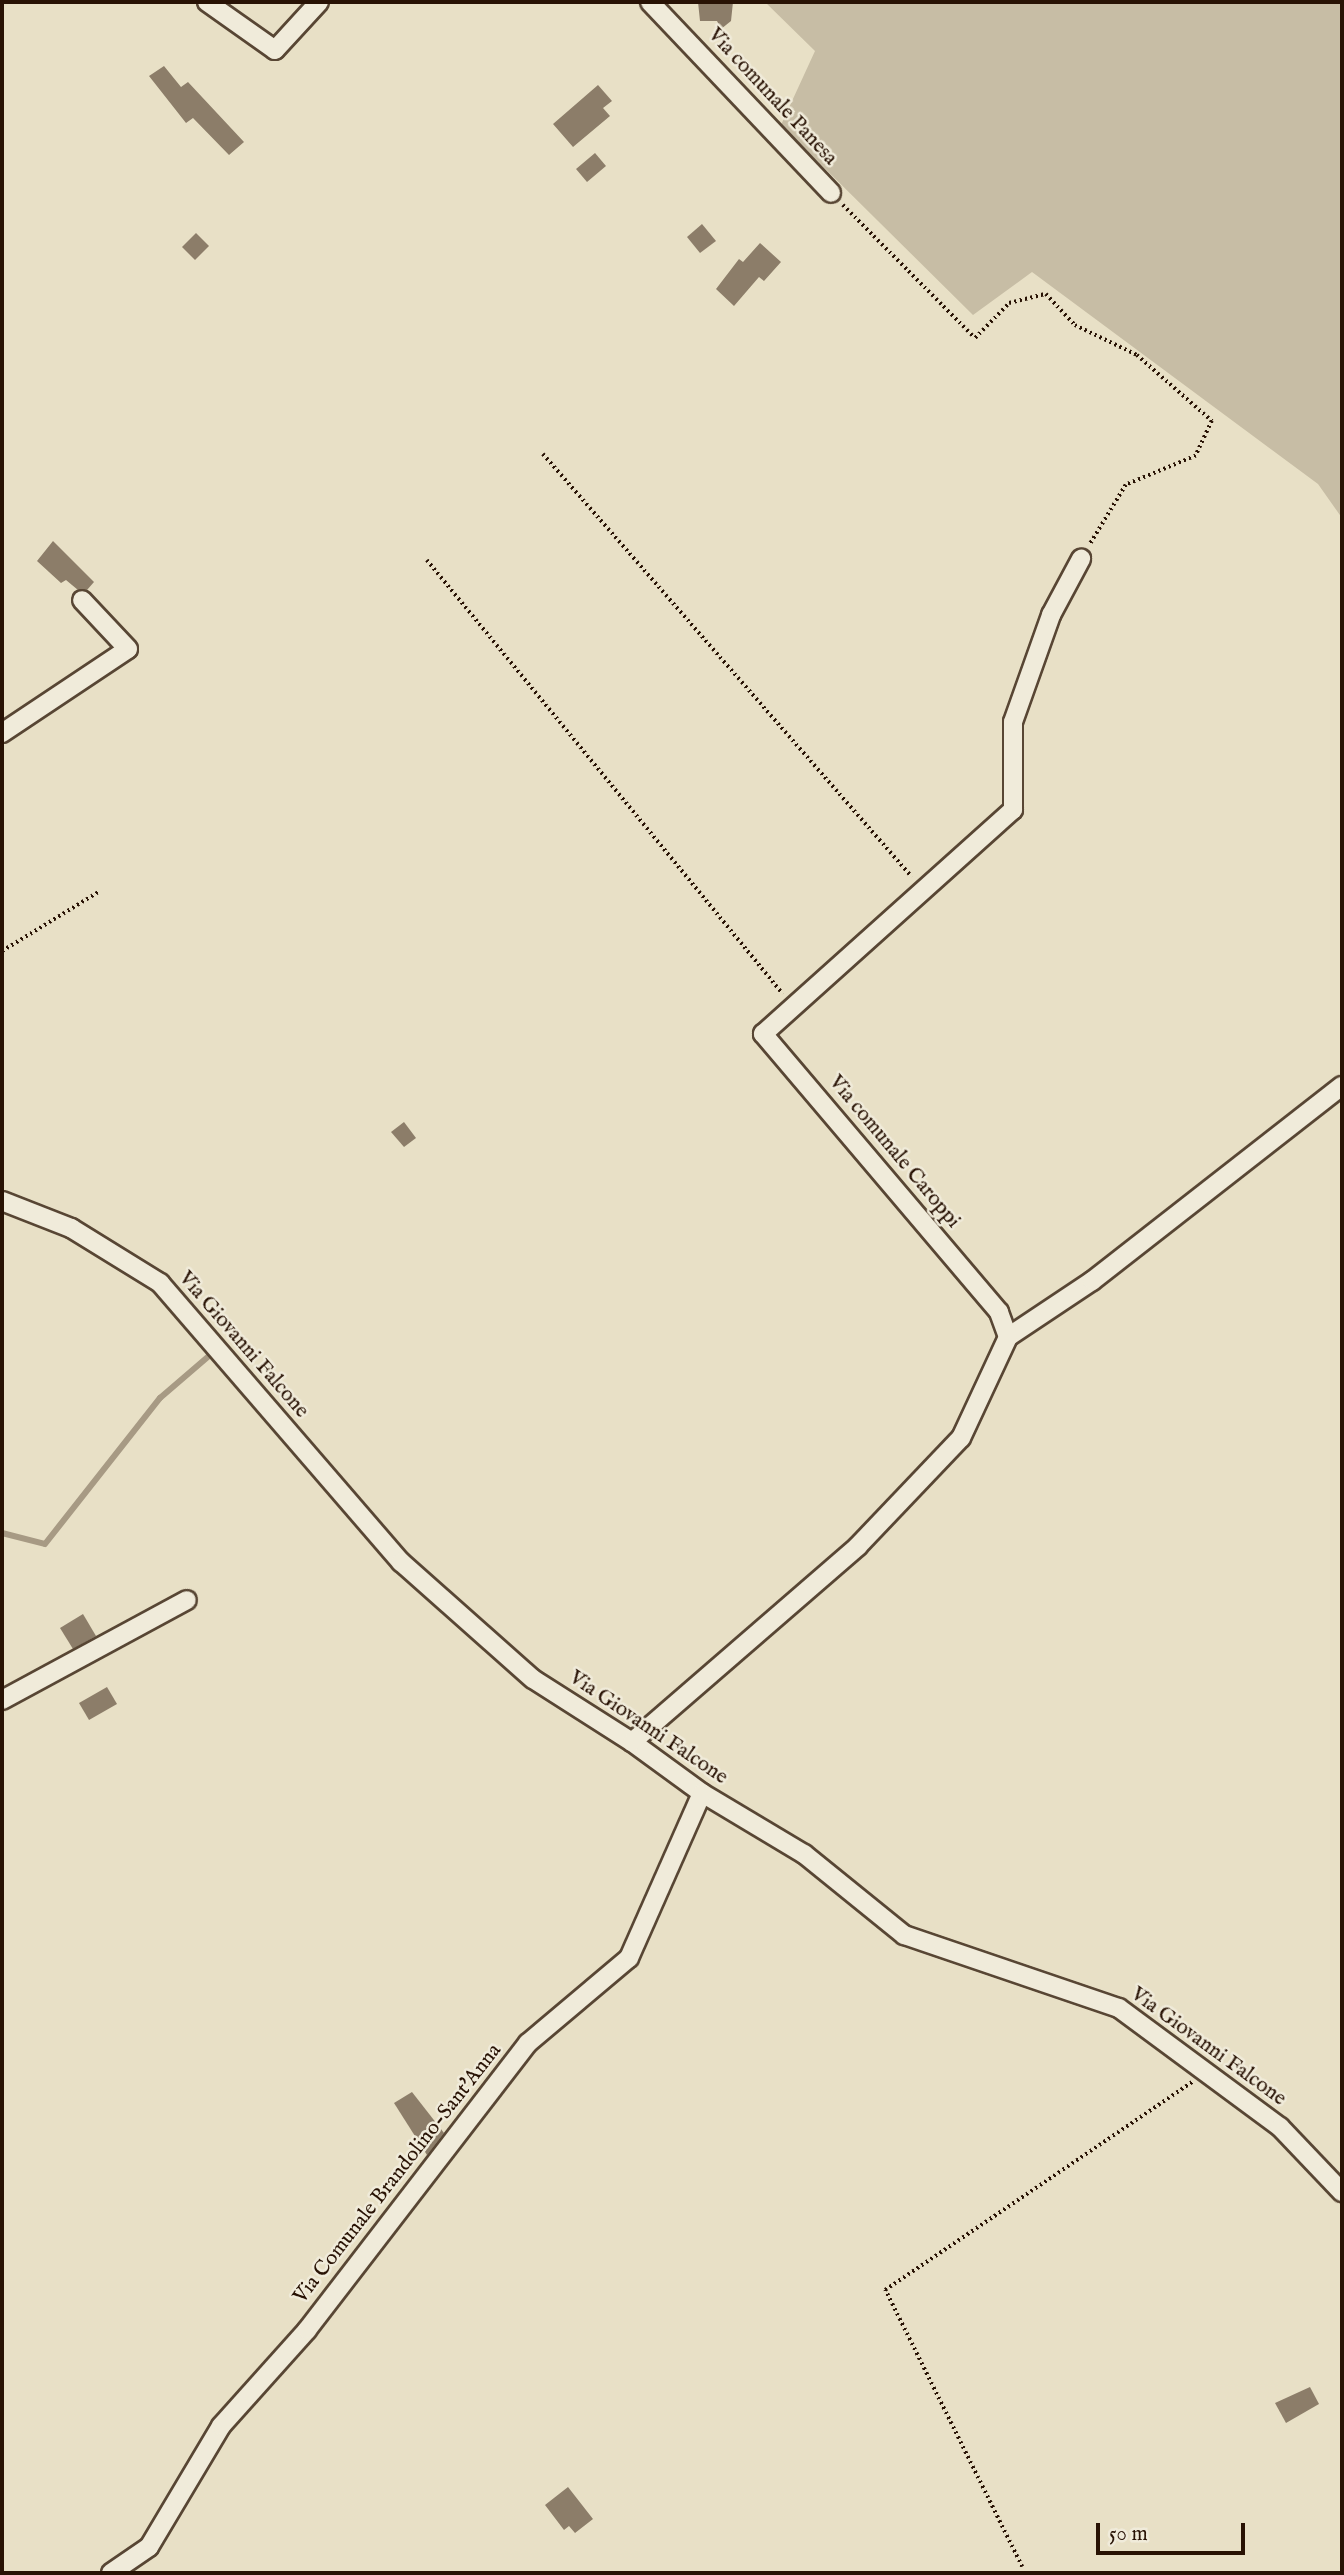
<!DOCTYPE html>
<html>
<head>
<meta charset="utf-8">
<style>
  body { margin:0 }
  #map { position:relative; width:1344px; height:2575px; overflow:hidden; background:#e8e0c6; font-family:"IM FELL English",serif }
  div>[style] { position:absolute }
  .green>* { inset:0; background:#c7bda5 }
  .stream>* { height:6px; margin:-3px; padding:0 3px; transform-origin:3px; border-radius:3px; background:#a79a84 }
  .building>* { inset:0; background:#8c7d69 }
  .path>* { height:3.5px; margin-top:-1.75px; transform-origin:0; background:repeating-linear-gradient(90deg,#281204 0 2px,transparent 0 5.5px) }
  .roads { filter:drop-shadow(2px 0 #584634) drop-shadow(-2px 0 #584634) drop-shadow(0 2px #584634) drop-shadow(0 -2px #584634) }
  .street>* { height:18px; margin:-9px; padding:0 9px; transform-origin:9px; border-radius:9px; background:#f0ebda }
  span { translate:-50% -50%; white-space:nowrap; text-align:center; line-height:1.15; -webkit-text-stroke:5px #f0ebda; paint-order:stroke }
  .street-label { font-size:21px; color:#281204 }
  .frame { position:absolute; inset:0; border:4px solid #281204; pointer-events:none }
  .scale { position:absolute; left:1096px; top:2523px; width:149px; height:32px; box-sizing:border-box; border:4px solid #281204; border-top:0; padding-left:9px; font-size:21px; line-height:24px; white-space:nowrap; color:#281204; -webkit-text-stroke:5px #f0ebda; paint-order:stroke }
</style>
</head>
<body>
<div id="map">
  <div class="green">
    <div style="clip-path:polygon(765px 2px,1342px 2px,1342px 518px,1318px 484px,1032px 272px,973px 315px,781px 125px,815px 51px)"></div>
  </div>
  <div class="stream">
    <div style="left:2px;top:1533px;width:44px;rotate:14.3deg"></div>
    <div style="left:45px;top:1544px;width:186px;rotate:-51.8deg"></div>
    <div style="left:160px;top:1398px;width:66px;rotate:-40.7deg"></div>
  </div>
  <div class="building">
    <div style="clip-path:polygon(698px 2px,733px 2px,731px 21px,721px 29px,717px 21px,700px 21px)"></div>
    <div style="clip-path:polygon(164px 66px,181px 87px,188px 82px,244px 142px,229px 155px,193px 118px,186px 123px,149px 76px)"></div>
    <div style="clip-path:polygon(598px 85px,612px 101px,603px 108px,610px 116px,573px 147px,553px 124px)"></div>
    <div style="clip-path:polygon(595px 153px,606px 166px,587px 182px,576px 169px)"></div>
    <div style="clip-path:polygon(702px 224px,716px 241px,700px 253px,687px 237px)"></div>
    <div style="clip-path:polygon(196px 233px,209px 246px,195px 260px,182px 247px)"></div>
    <div style="clip-path:polygon(760px 243px,781px 262px,764px 281px,759px 277px,734px 306px,716px 289px,739px 259px,743px 262px)"></div>
    <div style="clip-path:polygon(53px 541px,94px 582px,87px 590px,78px 590px,66px 580px,61px 583px,37px 561px)"></div>
    <div style="clip-path:polygon(404px 1122px,416px 1138px,404px 1147px,391px 1132px)"></div>
    <div style="clip-path:polygon(83px 1614px,96px 1636px,73px 1649px,60px 1628px)"></div>
    <div style="clip-path:polygon(107px 1687px,117px 1704px,89px 1720px,79px 1703px)"></div>
    <div style="clip-path:polygon(412px 2092px,444px 2133px,427px 2155px,394px 2103px)"></div>
    <div style="clip-path:polygon(1310px 2387px,1319px 2404px,1286px 2423px,1275px 2403px)"></div>
    <div style="clip-path:polygon(568px 2487px,593px 2519px,575px 2533px,569px 2526px,564px 2530px,545px 2505px)"></div>
  </div>
  <div class="path">
    <div style="left:843px;top:205px;width:187px;rotate:45.2deg"></div>
    <div style="left:975px;top:338px;width:49px;rotate:-45.8deg"></div>
    <div style="left:1009px;top:303px;width:38px;rotate:-14deg"></div>
    <div style="left:1046px;top:294px;width:42px;rotate:46.9deg"></div>
    <div style="left:1075px;top:325px;width:69px;rotate:25.8deg"></div>
    <div style="left:1137px;top:355px;width:100px;rotate:41.3deg"></div>
    <div style="left:1212px;top:421px;width:38px;rotate:115deg"></div>
    <div style="left:1196px;top:456px;width:76px;rotate:157.5deg"></div>
    <div style="left:1126px;top:485px;width:71px;rotate:121.2deg"></div>
    <div style="left:543px;top:454px;width:561px;rotate:48.9deg"></div>
    <div style="left:427px;top:560px;width:561px;rotate:50.64deg"></div>
    <div style="left:2px;top:951px;width:115px;rotate:-31.5deg"></div>
    <div style="left:1022px;top:2567px;width:309px;rotate:-116.3deg"></div>
    <div style="left:885px;top:2290px;width:371px;rotate:-34.1deg"></div>
  </div>
  <div class="roads">
    <div class="street">
      <div style="left:207px;top:2px;width:83px;rotate:35.2deg"></div>
      <div style="left:275px;top:50px;width:65px;rotate:-47.5deg"></div>
      <div style="left:650px;top:2px;width:263px;rotate:46.5deg"></div>
      <div style="left:2px;top:733px;width:151px;rotate:-33.7deg"></div>
      <div style="left:128px;top:649px;width:67px;rotate:-133.2deg"></div>
      <div style="left:2px;top:1201px;width:74px;rotate:21.4deg"></div>
      <div style="left:71px;top:1228px;width:105px;rotate:31.7deg"></div>
      <div style="left:160px;top:1283px;width:369px;rotate:49.2deg"></div>
      <div style="left:401px;top:1562px;width:176px;rotate:41.6deg"></div>
      <div style="left:533px;top:1679px;width:117px;rotate:32.5deg"></div>
      <div style="left:632px;top:1742px;width:87px;rotate:36.1deg"></div>
      <div style="left:702px;top:1793px;width:119px;rotate:30.9deg"></div>
      <div style="left:804px;top:1854px;width:129px;rotate:39deg"></div>
      <div style="left:904px;top:1935px;width:227px;rotate:18.8deg"></div>
      <div style="left:1119px;top:2008px;width:200px;rotate:36.5deg"></div>
      <div style="left:1280px;top:2127px;width:90px;rotate:46.4deg"></div>
      <div style="left:1008px;top:1337px;width:101px;rotate:-33.7deg"></div>
      <div style="left:1092px;top:1281px;width:317px;rotate:-38deg"></div>
      <div style="left:2px;top:1700px;width:210px;rotate:-28.4deg"></div>
      <div style="left:632px;top:1742px;width:299px;rotate:-40.9deg"></div>
      <div style="left:858px;top:1546px;width:149px;rotate:-46.4deg"></div>
      <div style="left:961px;top:1438px;width:111px;rotate:-65deg"></div>
      <div style="left:1008px;top:1337px;width:27px;rotate:-110deg"></div>
      <div style="left:999px;top:1312px;width:365px;rotate:-130.3deg"></div>
      <div style="left:763px;top:1034px;width:336px;rotate:-41.9deg"></div>
      <div style="left:1013px;top:810px;width:88px;rotate:-90deg"></div>
      <div style="left:1013px;top:722px;width:114px;rotate:-70.4deg"></div>
      <div style="left:1051px;top:615px;width:64px;rotate:-61.8deg"></div>
      <div style="left:111px;top:2573px;width:46px;rotate:-34.4deg"></div>
      <div style="left:149px;top:2547px;width:141px;rotate:-59.2deg"></div>
      <div style="left:221px;top:2426px;width:129px;rotate:-48.1deg"></div>
      <div style="left:307px;top:2330px;width:362px;rotate:-52.4deg"></div>
      <div style="left:528px;top:2043px;width:132px;rotate:-40.1deg"></div>
      <div style="left:629px;top:1958px;width:180px;rotate:-66.1deg"></div>
    </div>
  </div>
  <div class="street-label">
    <span style="left:772px;top:97px;rotate:47deg">Via comunale Panesa</span>
    <span style="left:894px;top:1152px;rotate:50deg">Via comunale Caroppi</span>
    <span style="left:243px;top:1345px;rotate:49deg">Via Giovanni Falcone</span>
    <span style="left:648px;top:1728px;rotate:34deg">Via Giovanni Falcone</span>
    <span style="left:1208px;top:2047px;rotate:36deg">Via Giovanni Falcone</span>
    <span style="left:398px;top:2174px;rotate:-52deg">Via Comunale Brandolino-Sant'Anna</span>
  </div>
  <div class="frame"></div>
  <div class="scale">50 m</div>
</div>
</body>
</html>
